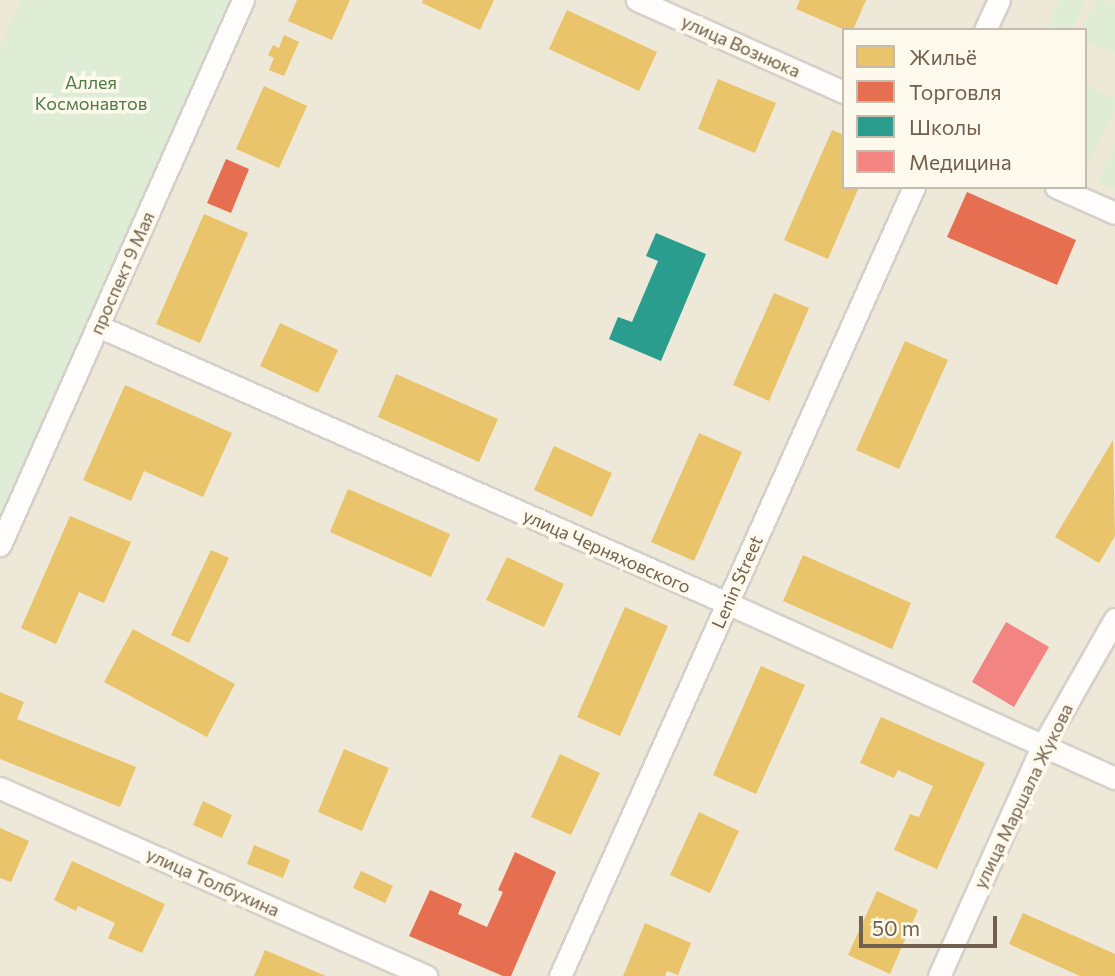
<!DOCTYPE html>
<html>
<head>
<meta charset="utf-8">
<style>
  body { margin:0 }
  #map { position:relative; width:1115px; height:976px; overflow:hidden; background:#f6f3ea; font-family:Commissioner,sans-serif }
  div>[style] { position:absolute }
  .residential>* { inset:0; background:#eee8d8 }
  .green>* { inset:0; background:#dfecd6 }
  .homes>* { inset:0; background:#e9c46a }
  .shops>* { inset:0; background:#e76f51 }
  .schools>* { inset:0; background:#2a9d8f }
  .health>* { inset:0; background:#f28482 }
  .roads { filter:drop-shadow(2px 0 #d5d0c9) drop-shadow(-2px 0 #d5d0c9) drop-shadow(0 2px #d5d0c9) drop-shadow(0 -2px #d5d0c9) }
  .minor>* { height:21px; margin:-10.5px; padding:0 10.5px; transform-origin:10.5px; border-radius:10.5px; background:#fefdfc }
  span { translate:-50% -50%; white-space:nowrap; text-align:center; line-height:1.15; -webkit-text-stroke:7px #fdf9ec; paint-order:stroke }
  .street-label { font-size:18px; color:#71604d }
  .park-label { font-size:18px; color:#507b49 }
  .legend { position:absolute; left:842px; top:28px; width:245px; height:161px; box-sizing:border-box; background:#fdf9ec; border:2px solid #c5bcac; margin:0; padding:9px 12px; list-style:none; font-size:21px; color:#71604d }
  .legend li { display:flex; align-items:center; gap:14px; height:35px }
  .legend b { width:35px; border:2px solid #c5bcac }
  .scale { position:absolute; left:859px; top:916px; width:138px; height:32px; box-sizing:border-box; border:4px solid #71604d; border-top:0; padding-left:9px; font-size:21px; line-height:24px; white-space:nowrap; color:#71604d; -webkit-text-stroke:5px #fdf9ec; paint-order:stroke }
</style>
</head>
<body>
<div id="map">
  <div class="residential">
    <div style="clip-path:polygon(evenodd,0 0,1115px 0,1115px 976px,0 976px,0 0,844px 30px,1085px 30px,1085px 187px,844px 187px,844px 30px)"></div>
  </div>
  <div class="green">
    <div style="clip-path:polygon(21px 0,234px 0,0 526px,0 48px)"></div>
    <div style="clip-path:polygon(1059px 0,1085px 0,1072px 30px,1060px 30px,1048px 24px)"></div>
    <div style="clip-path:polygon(1096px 0,1115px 2px,1115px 53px,1085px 41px,1085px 30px,1082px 30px)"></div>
    <div style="clip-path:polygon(1085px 85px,1115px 98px,1115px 109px,1085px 170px)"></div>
    <div style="clip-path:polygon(1115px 145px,1115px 190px,1098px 183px)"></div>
  </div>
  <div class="homes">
    <div style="clip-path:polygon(297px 0,350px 0,332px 40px,288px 21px)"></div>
    <div style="clip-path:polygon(423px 0,494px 0,480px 30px,422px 3px)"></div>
    <div style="clip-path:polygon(800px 0,866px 0,853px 30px,845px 30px,796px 9px)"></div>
    <div style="clip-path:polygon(567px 10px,657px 52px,639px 91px,549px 49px)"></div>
    <div style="clip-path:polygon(284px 35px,299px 42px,284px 76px,269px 70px,274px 58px,268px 55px,273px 45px,279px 48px)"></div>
    <div style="clip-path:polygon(718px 79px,776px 103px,755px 153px,698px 129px)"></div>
    <div style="clip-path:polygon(264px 86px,307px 106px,279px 168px,236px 149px)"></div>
    <div style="clip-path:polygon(832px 130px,844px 135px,844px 187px,859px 187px,828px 259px,784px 240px)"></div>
    <div style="clip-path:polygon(204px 214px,248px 233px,200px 343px,156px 324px)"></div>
    <div style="clip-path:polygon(774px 293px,809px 308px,769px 401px,733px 385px)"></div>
    <div style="clip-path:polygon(280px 323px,338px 350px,318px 393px,260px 366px)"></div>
    <div style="clip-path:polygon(905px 341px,948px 360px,899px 469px,856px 450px)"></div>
    <div style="clip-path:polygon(396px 374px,498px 419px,479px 462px,378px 417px)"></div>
    <div style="clip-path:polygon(125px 385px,232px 433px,203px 497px,144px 471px,131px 501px,83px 480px)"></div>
    <div style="clip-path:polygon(699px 433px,742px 452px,694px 561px,651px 542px)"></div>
    <div style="clip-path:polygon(1113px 440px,1115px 536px,1099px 563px,1055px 537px)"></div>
    <div style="clip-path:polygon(554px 446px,612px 473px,592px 517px,534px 490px)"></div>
    <div style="clip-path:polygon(348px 489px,450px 534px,431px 577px,330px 532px)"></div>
    <div style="clip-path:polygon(70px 516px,131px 542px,104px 603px,79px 592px,56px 644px,21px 628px)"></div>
    <div style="clip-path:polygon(211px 550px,229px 558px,189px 643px,171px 635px)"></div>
    <div style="clip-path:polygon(803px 555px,911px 603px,892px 649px,783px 601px)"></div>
    <div style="clip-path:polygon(507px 557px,564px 584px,544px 627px,486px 600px)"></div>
    <div style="clip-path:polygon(625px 607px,668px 626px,620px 736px,577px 717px)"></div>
    <div style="clip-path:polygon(133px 629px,235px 684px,207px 737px,104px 682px)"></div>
    <div style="clip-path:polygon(761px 666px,805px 685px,756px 794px,713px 775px)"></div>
    <div style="clip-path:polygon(0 692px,24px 702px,17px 719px,136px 767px,120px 807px,0 759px)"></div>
    <div style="clip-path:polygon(881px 717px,985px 763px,937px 869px,894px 850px,910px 814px,919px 817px,933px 786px,898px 770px,894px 778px,860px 763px)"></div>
    <div style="clip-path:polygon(344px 749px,389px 768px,362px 831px,318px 812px)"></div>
    <div style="clip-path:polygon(560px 754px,600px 773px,571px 835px,531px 817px)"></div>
    <div style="clip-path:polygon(203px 801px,232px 815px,222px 838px,193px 825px)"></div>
    <div style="clip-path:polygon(699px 812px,739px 831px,710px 893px,670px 875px)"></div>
    <div style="clip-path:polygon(0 828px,29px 841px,11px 882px,0 878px)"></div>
    <div style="clip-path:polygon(254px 845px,290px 860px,283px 878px,247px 864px)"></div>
    <div style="clip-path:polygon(72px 861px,165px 904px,142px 953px,108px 938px,115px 923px,78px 906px,76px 911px,54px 900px)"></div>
    <div style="clip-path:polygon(361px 871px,393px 886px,385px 903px,353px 888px)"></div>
    <div style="clip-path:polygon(877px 891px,918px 910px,890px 974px,848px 955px)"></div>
    <div style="clip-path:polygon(1023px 913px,1115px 954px,1115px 976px,1080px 976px,1009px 944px)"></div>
    <div style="clip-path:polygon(645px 923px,691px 943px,678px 975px,667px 971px,665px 976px,623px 976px)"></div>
    <div style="clip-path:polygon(265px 950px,326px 976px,254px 976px)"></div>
  </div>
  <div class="shops">
    <div style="clip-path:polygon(226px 159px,249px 169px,231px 213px,207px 203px)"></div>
    <div style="clip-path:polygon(967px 192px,1076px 240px,1057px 285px,947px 237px)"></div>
    <div style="clip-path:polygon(515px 852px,556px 872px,511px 976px,503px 976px,409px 936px,430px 890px,462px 904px,458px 914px,487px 927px,503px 892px,498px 890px)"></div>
  </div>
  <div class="schools">
    <div style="clip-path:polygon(656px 233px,706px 254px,661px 361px,609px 339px,618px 317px,632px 322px,658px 261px,646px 256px)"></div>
  </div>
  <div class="health">
    <div style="clip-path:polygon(1006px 622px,1049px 647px,1014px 707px,972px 682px)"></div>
  </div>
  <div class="roads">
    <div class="minor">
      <div style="left:637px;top:0;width:227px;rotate:24deg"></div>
      <div style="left:985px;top:30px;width:33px;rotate:-65deg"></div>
      <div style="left:1056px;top:187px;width:64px;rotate:23.8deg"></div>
      <div style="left:98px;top:326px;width:687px;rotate:23.77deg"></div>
      <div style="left:727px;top:603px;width:426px;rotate:24.3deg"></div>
      <div style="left:0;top:545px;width:597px;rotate:-65.97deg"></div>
      <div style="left:0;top:788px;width:466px;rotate:23.8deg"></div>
      <div style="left:560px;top:976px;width:865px;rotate:-65.84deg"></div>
      <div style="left:939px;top:976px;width:253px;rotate:-65.8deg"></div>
      <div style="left:1043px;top:745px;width:145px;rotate:-60.3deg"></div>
    </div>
  </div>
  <div class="street-label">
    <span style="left:741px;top:46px;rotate:24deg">улица Вознюка</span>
    <span style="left:122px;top:273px;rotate:-66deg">проспект 9 Мая</span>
    <span style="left:607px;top:551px;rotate:24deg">улица Черняховского</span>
    <span style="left:737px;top:582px;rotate:-66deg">Lenin Street</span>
    <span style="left:1023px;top:796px;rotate:-64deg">улица Маршала Жукова</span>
    <span style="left:213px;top:882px;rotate:24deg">улица Толбухина</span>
  </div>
  <div class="park-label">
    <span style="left:91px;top:93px">Аллея<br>Космонавтов</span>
  </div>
  <ul class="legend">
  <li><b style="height:19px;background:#e9c46a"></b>Жильё</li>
  <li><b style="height:19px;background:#e76f51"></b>Торговля</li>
  <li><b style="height:19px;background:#2a9d8f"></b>Школы</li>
  <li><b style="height:19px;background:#f28482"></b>Медицина</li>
  </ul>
  <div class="scale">50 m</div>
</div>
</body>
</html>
